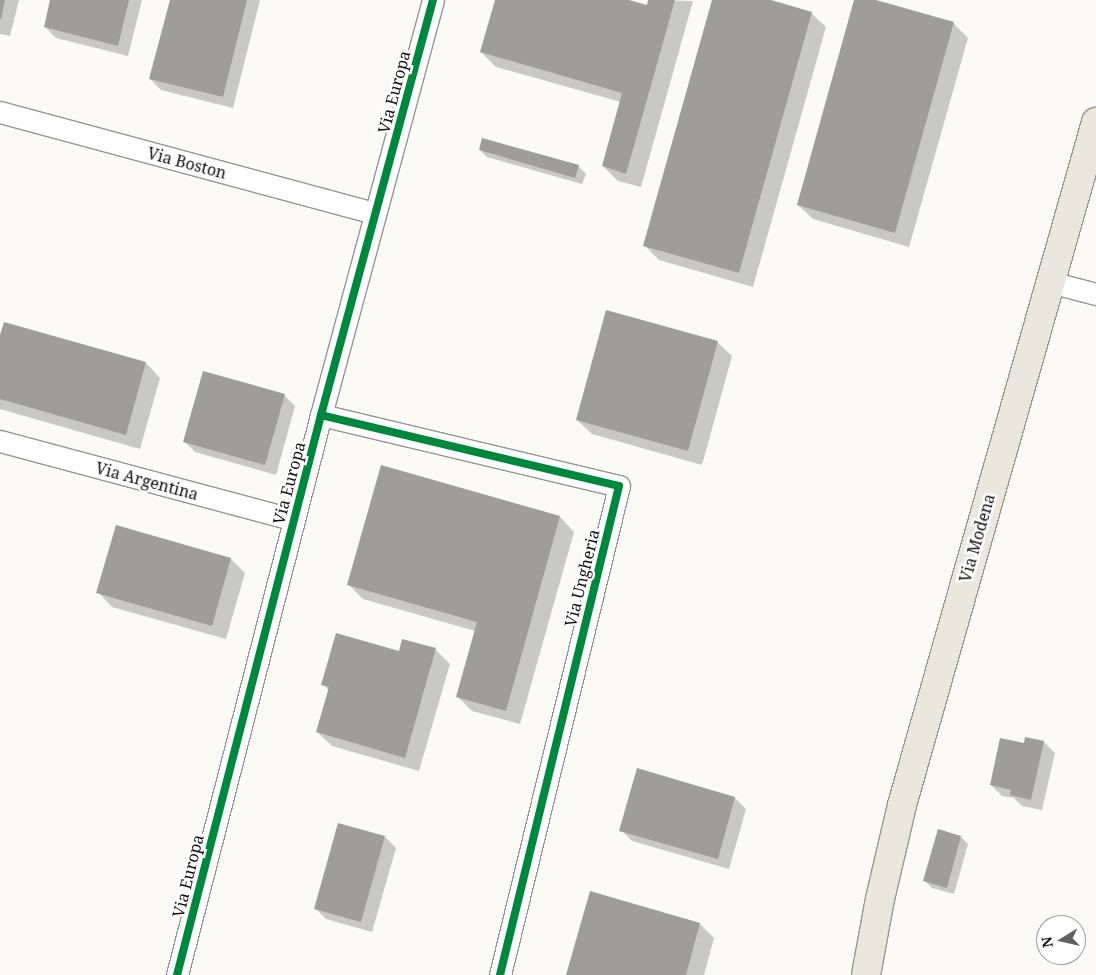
<!DOCTYPE html>
<html>
<head>
<meta charset="utf-8">
<style>
  body { margin:0 }
  #map { position:relative; width:1096px; height:975px; overflow:hidden; background:#fbfaf5; font-family:"Noto Serif",serif }
  div>[style] { position:absolute }
  .shadow>* { inset:0; background:#0003 }
  .building>* { inset:0; background:#9f9d9a }
  .roads { filter:drop-shadow(1px 0 #959593) drop-shadow(-1px 0 #959593) drop-shadow(0 1px #959593) drop-shadow(0 -1px #959593) }
  .street>* { height:21px; margin:-10.5px; padding:0 10.5px; transform-origin:10.5px; border-radius:10.5px; background:#fefefe }
  .primary>* { height:28px; margin:-14px; padding:0 14px; transform-origin:14px; border-radius:14px; background:#ebe7dc }
  .cycleway>* { height:8px; margin:-4px; padding:0 4px; transform-origin:4px; border-radius:4px; background:#00873e }
  span { translate:-50% -50%; white-space:nowrap; text-align:center; line-height:1.15; -webkit-text-stroke:5px #fff; paint-order:stroke }
  .street-label { font-size:16px; color:#0f0f0f }
  .north { position:absolute; left:1036px; top:915px; width:50px; height:50px; box-sizing:border-box; background:#fff; border:1px solid #9f9f9f; border-radius:50%; rotate:261deg; font-size:14px; font-weight:700; line-height:20px; text-align:center; color:#0f0f0f }
  .north::after { content:''; display:block; margin:auto; width:18px; height:22px; background:#626160; clip-path:polygon(50% 0,100% 100%,50% 72%,0 100%) }
</style>
</head>
<body>
<div id="map">
  <div class="shadow">
    <div style="clip-path:polygon(0 0,19px 0,10px 36px,0 34px)"></div>
    <div style="clip-path:polygon(52px 0,142px 0,128px 56px,56px 38px,45px 27px)"></div>
    <div style="clip-path:polygon(172px 0,260px 0,233px 108px,161px 90px,150px 79px)"></div>
    <div style="clip-path:polygon(496px 0,625px 0,648px 7px,649px 0,693px 1px,641px 187px,618px 181px,603px 166px,621px 102px,496px 67px,481px 52px)"></div>
    <div style="clip-path:polygon(713px 0,766px 0,811px 13px,826px 27px,753px 287px,659px 260px,645px 246px)"></div>
    <div style="clip-path:polygon(856px 0,871px 0,953px 23px,968px 38px,909px 247px,813px 219px,798px 205px)"></div>
    <div style="clip-path:polygon(480px 150px,578px 166px,586px 174px,582px 184px,487px 157px)"></div>
    <div style="clip-path:polygon(0 339px,146px 363px,160px 378px,140px 449px,0 409px)"></div>
    <div style="clip-path:polygon(717px 342px,732px 356px,702px 465px,592px 434px,577px 420px)"></div>
    <div style="clip-path:polygon(284px 395px,295px 406px,276px 475px,195px 452px,184px 441px)"></div>
    <div style="clip-path:polygon(382px 467px,560px 517px,574px 532px,520px 724px,472px 711px,457px 696px,475px 631px,363px 599px,349px 585px)"></div>
    <div style="clip-path:polygon(231px 559px,245px 573px,226px 639px,112px 607px,98px 592px)"></div>
    <div style="clip-path:polygon(435px 649px,450px 664px,419px 771px,332px 746px,317px 732px,329px 691px,323px 684px,399px 653px)"></div>
    <div style="clip-path:polygon(1044px 742px,1055px 753px,1042px 810px,1022px 806px,1014px 798px,1002px 796px,991px 785px,1025px 744px)"></div>
    <div style="clip-path:polygon(735px 798px,746px 809px,729px 869px,632px 841px,621px 830px)"></div>
    <div style="clip-path:polygon(385px 837px,396px 848px,372px 932px,326px 919px,315px 908px)"></div>
    <div style="clip-path:polygon(961px 837px,968px 844px,954px 894px,932px 888px,925px 881px)"></div>
    <div style="clip-path:polygon(700px 924px,714px 938px,704px 975px,568px 975px)"></div>
  </div>
  <div class="building">
    <div style="clip-path:polygon(0 0,5px 0,1px 19px,0 19px)"></div>
    <div style="clip-path:polygon(50px 0,129px 0,118px 46px,44px 27px)"></div>
    <div style="clip-path:polygon(170px 0,247px 0,223px 97px,149px 79px)"></div>
    <div style="clip-path:polygon(495px 0,629px 0,647px 5px,648px 0,675px 0,626px 174px,602px 166px,622px 93px,480px 52px)"></div>
    <div style="clip-path:polygon(712px 0,771px 0,812px 12px,739px 273px,643px 246px)"></div>
    <div style="clip-path:polygon(854px 0,876px 0,954px 22px,895px 233px,797px 205px)"></div>
    <div style="clip-path:polygon(482px 138px,579px 165px,575px 178px,479px 150px)"></div>
    <div style="clip-path:polygon(606px 310px,718px 341px,688px 451px,576px 420px)"></div>
    <div style="clip-path:polygon(4px 322px,146px 362px,126px 435px,0 399px,0 335px)"></div>
    <div style="clip-path:polygon(203px 371px,285px 394px,265px 465px,183px 442px)"></div>
    <div style="clip-path:polygon(381px 465px,560px 516px,506px 711px,456px 697px,477px 622px,347px 585px)"></div>
    <div style="clip-path:polygon(116px 525px,231px 558px,212px 626px,96px 593px)"></div>
    <div style="clip-path:polygon(336px 633px,399px 651px,402px 639px,436px 648px,405px 758px,316px 732px,329px 687px,321px 685px)"></div>
    <div style="clip-path:polygon(1025px 737px,1044px 741px,1031px 800px,1010px 795px,1011px 790px,990px 785px,1000px 738px,1024px 743px)"></div>
    <div style="clip-path:polygon(637px 768px,735px 797px,718px 859px,619px 831px)"></div>
    <div style="clip-path:polygon(338px 823px,385px 836px,361px 922px,314px 909px)"></div>
    <div style="clip-path:polygon(938px 829px,961px 836px,947px 888px,923px 881px)"></div>
    <div style="clip-path:polygon(590px 891px,700px 923px,686px 975px,566px 975px)"></div>
  </div>
  <div class="roads">
    <div class="street">
      <div style="left:0;top:112px;width:388px;rotate:15.1deg"></div>
      <div style="left:1050px;top:282px;width:48px;rotate:14.6deg"></div>
      <div style="left:321px;top:415px;width:306px;rotate:13.4deg"></div>
      <div style="left:619px;top:486px;width:503px;rotate:103.68deg"></div>
      <div style="left:0;top:441px;width:304px;rotate:15deg"></div>
      <div style="left:177px;top:975px;width:578px;rotate:-75.58deg"></div>
      <div style="left:321px;top:415px;width:430px;rotate:-74.9deg"></div>
    </div>
    <div class="primary">
      <div style="left:866px;top:975px;width:77px;rotate:-79.6deg"></div>
      <div style="left:880px;top:899px;width:97px;rotate:-76.8deg"></div>
      <div style="left:902px;top:805px;width:710px;rotate:-74.14deg"></div>
    </div>
  </div>
  <div class="cycleway">
    <div style="left:321px;top:415px;width:306px;rotate:13.4deg"></div>
    <div style="left:619px;top:486px;width:503px;rotate:103.68deg"></div>
    <div style="left:177px;top:975px;width:578px;rotate:-75.58deg"></div>
    <div style="left:321px;top:415px;width:430px;rotate:-74.9deg"></div>
  </div>
  <div class="street-label">
    <span style="left:394px;top:92px;rotate:-75deg">Via Europa</span>
    <span style="left:187px;top:163px;rotate:15deg">Via Boston</span>
    <span style="left:147px;top:481px;rotate:15deg">Via Argentina</span>
    <span style="left:289px;top:483px;rotate:-75deg">Via Europa</span>
    <span style="left:977px;top:538px;rotate:-74deg">Via Modena</span>
    <span style="left:582px;top:578px;rotate:-76deg">Via Ungheria</span>
    <span style="left:188px;top:876px;rotate:-76deg">Via Europa</span>
  </div>
  <div class="north">N</div>
</div>
</body>
</html>
